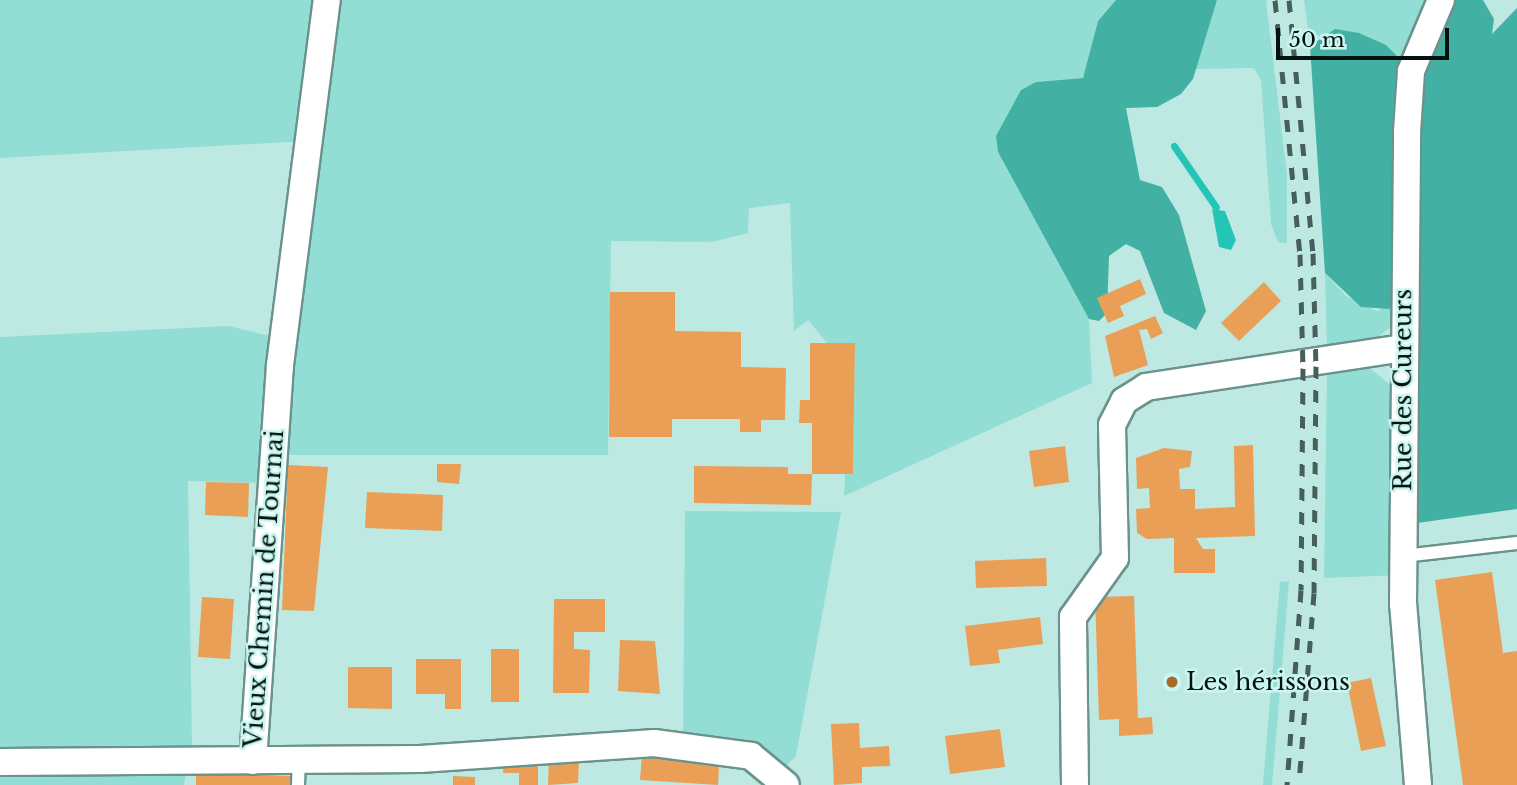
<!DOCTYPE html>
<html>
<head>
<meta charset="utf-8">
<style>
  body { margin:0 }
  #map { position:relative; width:1517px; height:785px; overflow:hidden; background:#bee9e2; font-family:"Libre Baskerville",serif }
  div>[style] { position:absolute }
  .green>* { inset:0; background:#93ded4 }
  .forest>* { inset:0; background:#43b0a4 }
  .water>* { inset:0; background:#24c5b6 }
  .stream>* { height:7px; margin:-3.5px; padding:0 3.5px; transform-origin:3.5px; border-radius:3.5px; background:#24c5b6 }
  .building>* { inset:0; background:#e99f56 }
  .roads { filter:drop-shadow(2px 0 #6a938d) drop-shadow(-2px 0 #6a938d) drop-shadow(0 2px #6a938d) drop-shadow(0 -2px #6a938d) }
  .lane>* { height:12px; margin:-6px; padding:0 6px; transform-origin:6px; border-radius:6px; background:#fff }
  .street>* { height:26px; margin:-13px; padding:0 13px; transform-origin:13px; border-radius:13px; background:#fff }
  .rail>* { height:5px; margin-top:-2.5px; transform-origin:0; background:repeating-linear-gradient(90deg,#465f5b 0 12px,transparent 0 24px) }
  .dots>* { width:19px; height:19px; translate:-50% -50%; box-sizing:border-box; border:4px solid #cbf6f0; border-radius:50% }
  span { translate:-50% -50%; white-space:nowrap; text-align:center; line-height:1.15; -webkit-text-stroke:5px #cbf6f0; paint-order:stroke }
  .street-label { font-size:24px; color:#03110f }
  .poi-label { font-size:24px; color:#03110f }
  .left { translate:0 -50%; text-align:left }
  .scale { position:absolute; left:1276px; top:28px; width:173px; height:32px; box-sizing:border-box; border:4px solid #03110f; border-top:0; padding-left:9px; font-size:21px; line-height:24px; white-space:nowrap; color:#03110f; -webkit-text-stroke:5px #cbf6f0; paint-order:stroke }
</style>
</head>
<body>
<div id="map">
  <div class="green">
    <div style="clip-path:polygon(0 0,1116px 0,1098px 21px,1083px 78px,1036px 82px,998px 152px,1089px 319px,1092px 383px,844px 496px,845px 474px,853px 474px,855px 344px,827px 343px,808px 320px,794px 331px,790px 203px,749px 208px,748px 233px,712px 242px,611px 241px,608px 455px,272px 455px,270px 483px,188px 481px,192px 743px,184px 785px,0 785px,0 337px,228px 326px,283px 339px,308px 141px,0 158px)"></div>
    <div style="clip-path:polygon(1217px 0,1266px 0,1287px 175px,1287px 243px,1278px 242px,1271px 224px,1261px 80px,1254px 68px,1195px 69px)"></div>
    <div style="clip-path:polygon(1304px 0,1441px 0,1411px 71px,1317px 35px,1310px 46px)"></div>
    <div style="clip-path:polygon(1325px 273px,1346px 296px,1377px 311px,1400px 300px,1392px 326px,1367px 346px,1327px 353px)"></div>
    <div style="clip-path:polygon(1327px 366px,1371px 369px,1395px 389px,1402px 575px,1324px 578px)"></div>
    <div style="clip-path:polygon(685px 511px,841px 512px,796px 756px,779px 773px,683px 744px)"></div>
    <div style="clip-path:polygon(1289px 581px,1272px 785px,1263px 785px,1280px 582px)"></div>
  </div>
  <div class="forest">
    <div style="clip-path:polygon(1116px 0,1217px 0,1193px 79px,1181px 94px,1157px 107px,1126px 108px,1140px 180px,1162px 187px,1179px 215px,1206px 311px,1196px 330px,1164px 313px,1140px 251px,1126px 244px,1109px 256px,1107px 313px,1099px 321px,1089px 319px,998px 152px,996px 136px,1021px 90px,1036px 82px,1083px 78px,1098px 21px)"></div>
    <div style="clip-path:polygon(1441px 0,1483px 0,1494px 19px,1492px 34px,1517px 8px,1517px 509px,1403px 525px,1400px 300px,1389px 309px,1361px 307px,1325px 273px,1310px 46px,1335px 29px,1359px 33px,1386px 45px,1411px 70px)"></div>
  </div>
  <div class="water">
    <div style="clip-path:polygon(1212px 209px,1225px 211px,1236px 240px,1231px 250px,1219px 247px)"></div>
  </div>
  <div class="stream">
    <div style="left:1174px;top:146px;width:74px;rotate:55.5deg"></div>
  </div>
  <div class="building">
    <div style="clip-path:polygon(1140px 279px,1146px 294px,1120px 306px,1124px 316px,1108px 323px,1097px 298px)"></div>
    <div style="clip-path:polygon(1264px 282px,1281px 301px,1239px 341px,1221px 323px)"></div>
    <div style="clip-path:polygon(610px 292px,675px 292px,675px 331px,741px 332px,741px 367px,786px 368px,785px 420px,761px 420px,761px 432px,740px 432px,740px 419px,672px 419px,672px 437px,609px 437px)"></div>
    <div style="clip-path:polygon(1155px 316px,1163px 333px,1151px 339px,1147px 329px,1139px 330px,1148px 365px,1114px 377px,1105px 336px)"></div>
    <div style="clip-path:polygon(810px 343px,855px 343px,853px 474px,812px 474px,812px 423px,799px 423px,800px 400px,810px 400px)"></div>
    <div style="clip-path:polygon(1253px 445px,1255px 536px,1196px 538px,1203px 549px,1215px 549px,1215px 573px,1174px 573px,1174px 538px,1147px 539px,1137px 533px,1136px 509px,1150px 508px,1149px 488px,1137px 489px,1136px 458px,1164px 448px,1192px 451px,1190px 467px,1179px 469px,1180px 489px,1195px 489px,1195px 509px,1235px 507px,1234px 446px)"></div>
    <div style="clip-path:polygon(1065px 446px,1069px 482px,1034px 487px,1029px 451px)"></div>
    <div style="clip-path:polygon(437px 464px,461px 464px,459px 484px,437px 482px)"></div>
    <div style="clip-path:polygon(288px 465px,328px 467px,314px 611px,282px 610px)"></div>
    <div style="clip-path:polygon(694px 466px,788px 467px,788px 474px,812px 474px,811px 505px,694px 503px)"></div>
    <div style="clip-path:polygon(206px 482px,249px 483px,248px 517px,205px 515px)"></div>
    <div style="clip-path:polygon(367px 492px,443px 495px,442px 531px,365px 528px)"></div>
    <div style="clip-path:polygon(1046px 558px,1047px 586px,976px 588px,975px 561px)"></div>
    <div style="clip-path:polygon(1492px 572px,1503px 653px,1517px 651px,1517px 785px,1463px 785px,1435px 580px)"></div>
    <div style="clip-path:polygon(1134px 596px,1138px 718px,1152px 717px,1153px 734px,1119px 736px,1119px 719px,1099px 720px,1095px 597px)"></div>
    <div style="clip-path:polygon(202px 597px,234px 599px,230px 659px,198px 657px)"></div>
    <div style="clip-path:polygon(554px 599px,605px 599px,605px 632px,574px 632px,574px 649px,590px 650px,589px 693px,553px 693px)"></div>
    <div style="clip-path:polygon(1040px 617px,1043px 644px,998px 650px,1000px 663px,970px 666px,965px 626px)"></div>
    <div style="clip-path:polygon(620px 640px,655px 641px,660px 694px,618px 691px)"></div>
    <div style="clip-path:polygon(491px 649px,519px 649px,519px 702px,491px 702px)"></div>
    <div style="clip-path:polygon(416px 659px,461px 659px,461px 709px,445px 709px,445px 694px,416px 694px)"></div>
    <div style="clip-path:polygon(348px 667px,392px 667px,392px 709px,348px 708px)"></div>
    <div style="clip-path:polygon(1371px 678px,1386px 746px,1361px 751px,1347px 683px)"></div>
    <div style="clip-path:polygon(859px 723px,860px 748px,889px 746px,890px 766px,862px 767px,862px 783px,834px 785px,831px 724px)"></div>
    <div style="clip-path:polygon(1000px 729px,1005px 767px,950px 774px,945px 736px)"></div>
    <div style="clip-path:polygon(642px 754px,701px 758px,701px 765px,719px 766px,718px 785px,640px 780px)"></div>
    <div style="clip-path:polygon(549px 758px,579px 759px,578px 783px,548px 785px)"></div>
    <div style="clip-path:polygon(538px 759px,538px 785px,519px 785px,519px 773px,503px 773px,504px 760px)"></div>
    <div style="clip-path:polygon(196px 773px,292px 776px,291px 785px,196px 785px)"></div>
    <div style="clip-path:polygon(453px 776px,475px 777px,475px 785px,453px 785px)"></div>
  </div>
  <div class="roads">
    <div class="lane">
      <div style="left:1403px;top:556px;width:115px;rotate:-6.5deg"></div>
      <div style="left:298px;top:785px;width:25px;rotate:-88deg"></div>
    </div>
    <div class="street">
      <div style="left:253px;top:761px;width:397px;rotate:-86.1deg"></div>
      <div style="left:280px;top:365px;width:368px;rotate:-82.7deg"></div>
      <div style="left:0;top:762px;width:420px;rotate:-0.4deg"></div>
      <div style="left:420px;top:759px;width:235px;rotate:-3.9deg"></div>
      <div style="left:654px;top:743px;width:98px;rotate:7.6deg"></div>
      <div style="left:751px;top:756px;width:45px;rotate:39.6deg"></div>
      <div style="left:1075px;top:785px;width:168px;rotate:-90.7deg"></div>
      <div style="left:1073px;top:617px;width:72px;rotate:-54.6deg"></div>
      <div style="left:1115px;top:558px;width:133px;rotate:-91.3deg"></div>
      <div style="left:1112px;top:425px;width:27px;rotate:-63deg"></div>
      <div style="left:1124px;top:401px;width:26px;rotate:-32deg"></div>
      <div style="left:1146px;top:387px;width:260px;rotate:-8.6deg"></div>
      <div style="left:1418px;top:785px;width:182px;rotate:-94.7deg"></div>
      <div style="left:1403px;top:604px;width:472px;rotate:-89.5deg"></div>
      <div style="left:1407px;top:132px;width:61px;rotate:-86.2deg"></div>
      <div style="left:1411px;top:71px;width:77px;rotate:-67.1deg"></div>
    </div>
  </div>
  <div class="rail">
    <div style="left:1275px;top:0;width:255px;rotate:84.4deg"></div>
    <div style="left:1300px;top:254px;width:114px;rotate:88.5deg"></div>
    <div style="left:1303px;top:368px;width:222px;rotate:90.5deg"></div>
    <div style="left:1301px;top:590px;width:196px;rotate:94.1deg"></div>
    <div style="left:1289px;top:0;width:254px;rotate:84.6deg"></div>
    <div style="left:1313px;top:253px;width:113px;rotate:88.5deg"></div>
    <div style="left:1316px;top:366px;width:227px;rotate:90.5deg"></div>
    <div style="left:1314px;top:593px;width:193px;rotate:94.5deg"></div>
  </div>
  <div class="dots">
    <div style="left:1172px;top:682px;background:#a56a2c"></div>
  </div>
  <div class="street-label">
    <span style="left:1403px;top:390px;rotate:-90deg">Rue des Cureurs</span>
    <span style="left:264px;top:589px;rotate:-86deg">Vieux Chemin de Tournai</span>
  </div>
  <div class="poi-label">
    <span class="left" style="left:1186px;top:682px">Les hérissons</span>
  </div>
  <div class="scale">50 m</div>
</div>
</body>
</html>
